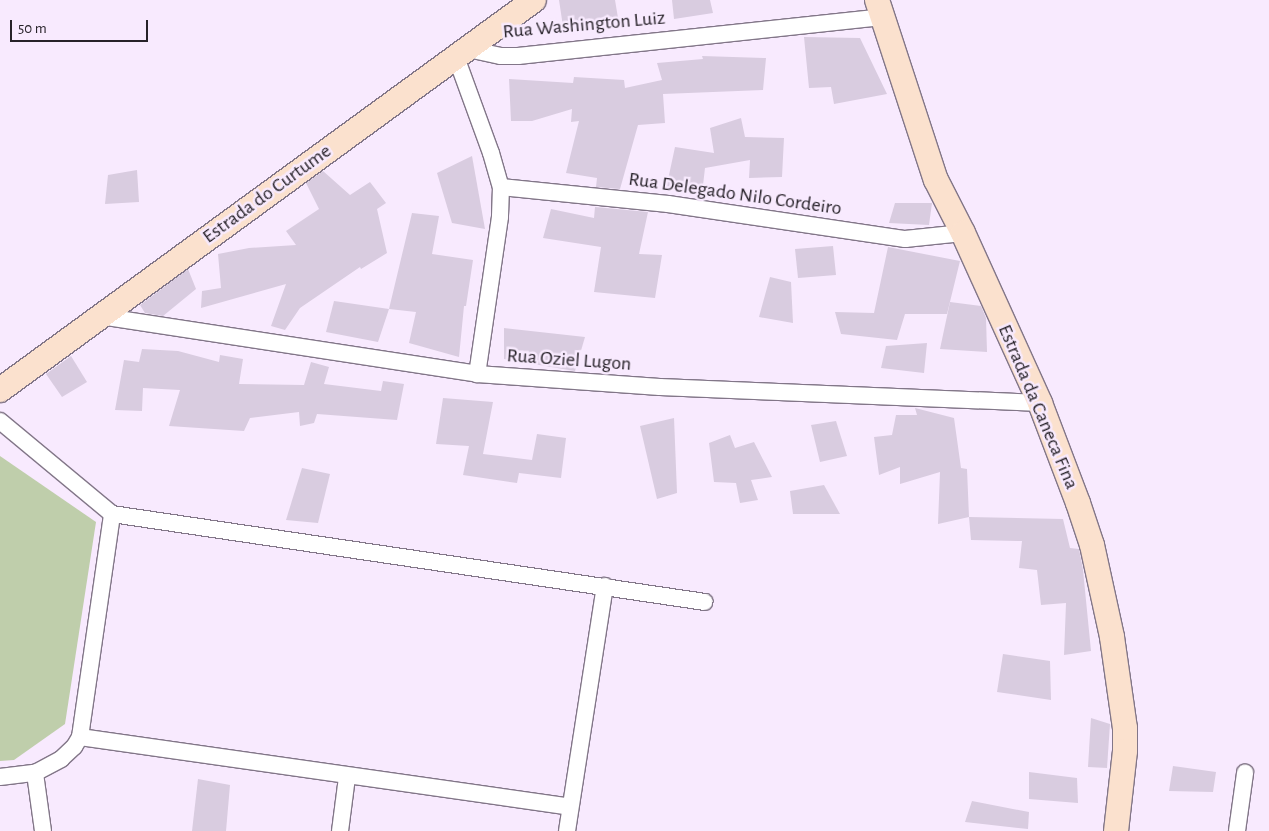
<!DOCTYPE html>
<html>
<head>
<meta charset="utf-8">
<style>
  body { margin:0 }
  #map { position:relative; width:1269px; height:831px; overflow:hidden; background:#f8eafe; font-family:"Alegreya Sans",sans-serif }
  div>[style] { position:absolute }
  .green>* { inset:0; background:#bfceab }
  .building>* { inset:0; background:#d9cce0 }
  .roads { filter:drop-shadow(1px 0 #827688) drop-shadow(-1px 0 #827688) drop-shadow(0 1px #827688) drop-shadow(0 -1px #827688) }
  .street>* { height:16px; margin:-8px; padding:0 8px; transform-origin:8px; border-radius:8px; background:#fff }
  .secondary>* { height:24px; margin:-12px; padding:0 12px; transform-origin:12px; border-radius:12px; background:#fbe1ce }
  span { translate:-50% -50%; white-space:nowrap; text-align:center; line-height:1.15; -webkit-text-stroke:5px #f8eafe; paint-order:stroke }
  .street-label { font-size:20px; color:#272229 }
  .scale { position:absolute; left:10px; top:20px; width:138px; height:22px; box-sizing:border-box; border:2px solid #272229; border-top:0; padding-left:6px; font-size:15px; line-height:18px; white-space:nowrap; color:#272229; -webkit-text-stroke:4px #f8eafe; paint-order:stroke }
</style>
</head>
<body>
<div id="map">
  <div class="green">
    <div style="clip-path:polygon(0 456px,96px 522px,65px 724px,14px 760px,0 761px)"></div>
  </div>
  <div class="building">
    <div style="clip-path:polygon(559px 0,615px 0,619px 24px,564px 33px)"></div>
    <div style="clip-path:polygon(672px 0,710px 0,713px 13px,674px 19px)"></div>
    <div style="clip-path:polygon(804px 37px,860px 38px,887px 94px,834px 104px,831px 87px,809px 88px)"></div>
    <div style="clip-path:polygon(702px 56px,766px 58px,763px 90px,663px 94px,665px 123px,638px 125px,620px 189px,596px 187px,597px 178px,566px 173px,579px 121px,571px 122px,572px 109px,532px 121px,511px 121px,509px 79px,573px 83px,574px 77px,624px 80px,625px 88px,662px 80px,657px 63px,703px 59px)"></div>
    <div style="clip-path:polygon(741px 118px,745px 137px,784px 138px,782px 177px,749px 178px,750px 160px,705px 168px,702px 194px,666px 189px,675px 147px,714px 153px,710px 128px)"></div>
    <div style="clip-path:polygon(472px 156px,485px 229px,452px 223px,437px 173px)"></div>
    <div style="clip-path:polygon(137px 170px,139px 202px,105px 204px,108px 175px)"></div>
    <div style="clip-path:polygon(323px 171px,350px 195px,370px 182px,386px 203px,377px 209px,387px 253px,361px 269px,360px 267px,300px 308px,285px 330px,271px 326px,286px 284px,201px 308px,202px 291px,221px 288px,218px 254px,249px 248px,296px 245px,286px 231px,319px 209px,306px 183px)"></div>
    <div style="clip-path:polygon(895px 203px,932px 203px,929px 225px,889px 223px)"></div>
    <div style="clip-path:polygon(595px 207px,648px 212px,639px 254px,662px 255px,655px 298px,594px 292px,601px 247px,543px 238px,551px 209px,594px 218px)"></div>
    <div style="clip-path:polygon(412px 213px,439px 216px,432px 254px,473px 260px,466px 306px,464px 306px,459px 357px,409px 343px,416px 312px,389px 309px)"></div>
    <div style="clip-path:polygon(833px 246px,836px 275px,798px 278px,795px 249px)"></div>
    <div style="clip-path:polygon(888px 247px,960px 261px,947px 314px,905px 314px,897px 340px,841px 334px,835px 312px,874px 313px)"></div>
    <div style="clip-path:polygon(188px 269px,196px 289px,163px 316px,145px 313px,140px 305px)"></div>
    <div style="clip-path:polygon(770px 277px,791px 282px,793px 323px,759px 317px)"></div>
    <div style="clip-path:polygon(334px 301px,389px 309px,378px 342px,326px 332px)"></div>
    <div style="clip-path:polygon(950px 302px,981px 306px,986px 318px,987px 352px,940px 349px)"></div>
    <div style="clip-path:polygon(504px 328px,585px 337px,575px 371px,504px 359px)"></div>
    <div style="clip-path:polygon(927px 343px,924px 373px,881px 368px,886px 346px)"></div>
    <div style="clip-path:polygon(142px 349px,178px 351px,219px 362px,220px 355px,243px 359px,239px 384px,304px 385px,311px 362px,329px 367px,324px 384px,381px 391px,383px 381px,404px 384px,397px 420px,317px 414px,314px 423px,300px 426px,299px 412px,250px 418px,244px 431px,169px 426px,180px 390px,143px 388px,142px 411px,115px 410px,124px 360px,139px 362px)"></div>
    <div style="clip-path:polygon(71px 356px,87px 382px,62px 397px,46px 374px)"></div>
    <div style="clip-path:polygon(443px 398px,493px 402px,483px 454px,532px 460px,537px 434px,566px 438px,561px 478px,519px 473px,517px 483px,463px 475px,469px 446px,436px 444px)"></div>
    <div style="clip-path:polygon(915px 408px,954px 418px,961px 468px,967px 469px,969px 517px,938px 524px,940px 472px,900px 484px,900px 467px,879px 475px,874px 437px,892px 435px,896px 415px,917px 415px)"></div>
    <div style="clip-path:polygon(674px 418px,677px 493px,657px 499px,640px 426px)"></div>
    <div style="clip-path:polygon(836px 421px,847px 456px,820px 462px,811px 425px)"></div>
    <div style="clip-path:polygon(730px 435px,735px 448px,754px 442px,772px 477px,751px 480px,758px 500px,740px 503px,736px 483px,714px 482px,709px 443px)"></div>
    <div style="clip-path:polygon(302px 468px,330px 474px,318px 523px,286px 520px)"></div>
    <div style="clip-path:polygon(824px 485px,840px 514px,793px 514px,790px 491px)"></div>
    <div style="clip-path:polygon(969px 517px,1063px 519px,1070px 548px,1079px 549px,1083px 570px,1091px 651px,1064px 655px,1066px 603px,1041px 605px,1037px 570px,1019px 568px,1022px 541px,971px 540px)"></div>
    <div style="clip-path:polygon(1003px 654px,1050px 661px,1051px 700px,997px 692px)"></div>
    <div style="clip-path:polygon(1091px 718px,1110px 724px,1107px 768px,1088px 767px)"></div>
    <div style="clip-path:polygon(1173px 766px,1216px 772px,1213px 792px,1169px 791px)"></div>
    <div style="clip-path:polygon(1029px 772px,1077px 778px,1078px 803px,1029px 799px)"></div>
    <div style="clip-path:polygon(198px 779px,230px 785px,226px 831px,192px 831px)"></div>
    <div style="clip-path:polygon(972px 801px,1029px 812px,1028px 829px,965px 822px)"></div>
  </div>
  <div class="roads">
    <div class="street">
      <div style="left:468px;top:49px;width:34px;rotate:12deg"></div>
      <div style="left:501px;top:56px;width:17px"></div>
      <div style="left:518px;top:56px;width:366px;rotate:-6.1deg"></div>
      <div style="left:456px;top:57px;width:102px;rotate:70deg"></div>
      <div style="left:491px;top:153px;width:35px;rotate:74deg"></div>
      <div style="left:501px;top:187px;width:30px;rotate:92deg"></div>
      <div style="left:500px;top:217px;width:159px;rotate:98.3deg"></div>
      <div style="left:501px;top:187px;width:168px;rotate:5.8deg"></div>
      <div style="left:668px;top:204px;width:240px;rotate:8.4deg"></div>
      <div style="left:905px;top:239px;width:58px;rotate:-5.9deg"></div>
      <div style="left:100px;top:316px;width:381px;rotate:8.7deg"></div>
      <div style="left:477px;top:374px;width:183px;rotate:4.1deg"></div>
      <div style="left:660px;top:387px;width:380px;rotate:2.4deg"></div>
      <div style="left:0;top:421px;width:146px;rotate:39.7deg"></div>
      <div style="left:112px;top:514px;width:599px;rotate:8.44deg"></div>
      <div style="left:80px;top:737px;width:495px;rotate:8.1deg"></div>
      <div style="left:0;top:777px;width:35px;rotate:-7deg"></div>
      <div style="left:43px;top:831px;width:59px;rotate:-97.9deg"></div>
      <div style="left:35px;top:773px;width:30px;rotate:-28deg"></div>
      <div style="left:61px;top:759px;width:18px;rotate:-43deg"></div>
      <div style="left:74px;top:747px;width:12px;rotate:-59deg"></div>
      <div style="left:80px;top:737px;width:225px;rotate:-81.8deg"></div>
      <div style="left:340px;top:831px;width:54px;rotate:-82.6deg"></div>
      <div style="left:567px;top:831px;width:248px;rotate:-81.2deg"></div>
      <div style="left:1237px;top:831px;width:59px;rotate:-82.1deg"></div>
    </div>
    <div class="secondary">
      <div style="left:877px;top:0;width:189px;rotate:71.9deg"></div>
      <div style="left:936px;top:180px;width:59px;rotate:63deg"></div>
      <div style="left:963px;top:233px;width:187px;rotate:65.6deg"></div>
      <div style="left:1040px;top:403px;width:107px;rotate:69.2deg"></div>
      <div style="left:1078px;top:503px;width:44px;rotate:71.6deg"></div>
      <div style="left:1092px;top:545px;width:94px;rotate:77.7deg"></div>
      <div style="left:1112px;top:637px;width:92px;rotate:81.9deg"></div>
      <div style="left:1125px;top:728px;width:23px;rotate:90deg"></div>
      <div style="left:1125px;top:751px;width:81px;rotate:96.4deg"></div>
      <div style="left:0;top:390px;width:661px;rotate:-36.14deg"></div>
    </div>
  </div>
  <div class="street-label">
    <span style="left:584px;top:25px;rotate:-5deg">Rua Washington Luiz</span>
    <span style="left:267px;top:194px;rotate:-36deg">Estrada do Curtume</span>
    <span style="left:735px;top:194px;rotate:8deg">Rua Delegado Nilo Cordeiro</span>
    <span style="left:569px;top:360px;rotate:4deg">Rua Oziel Lugon</span>
    <span style="left:1038px;top:407px;rotate:67deg">Estrada da Caneca Fina</span>
  </div>
  <div class="scale">50 m</div>
</div>
</body>
</html>
